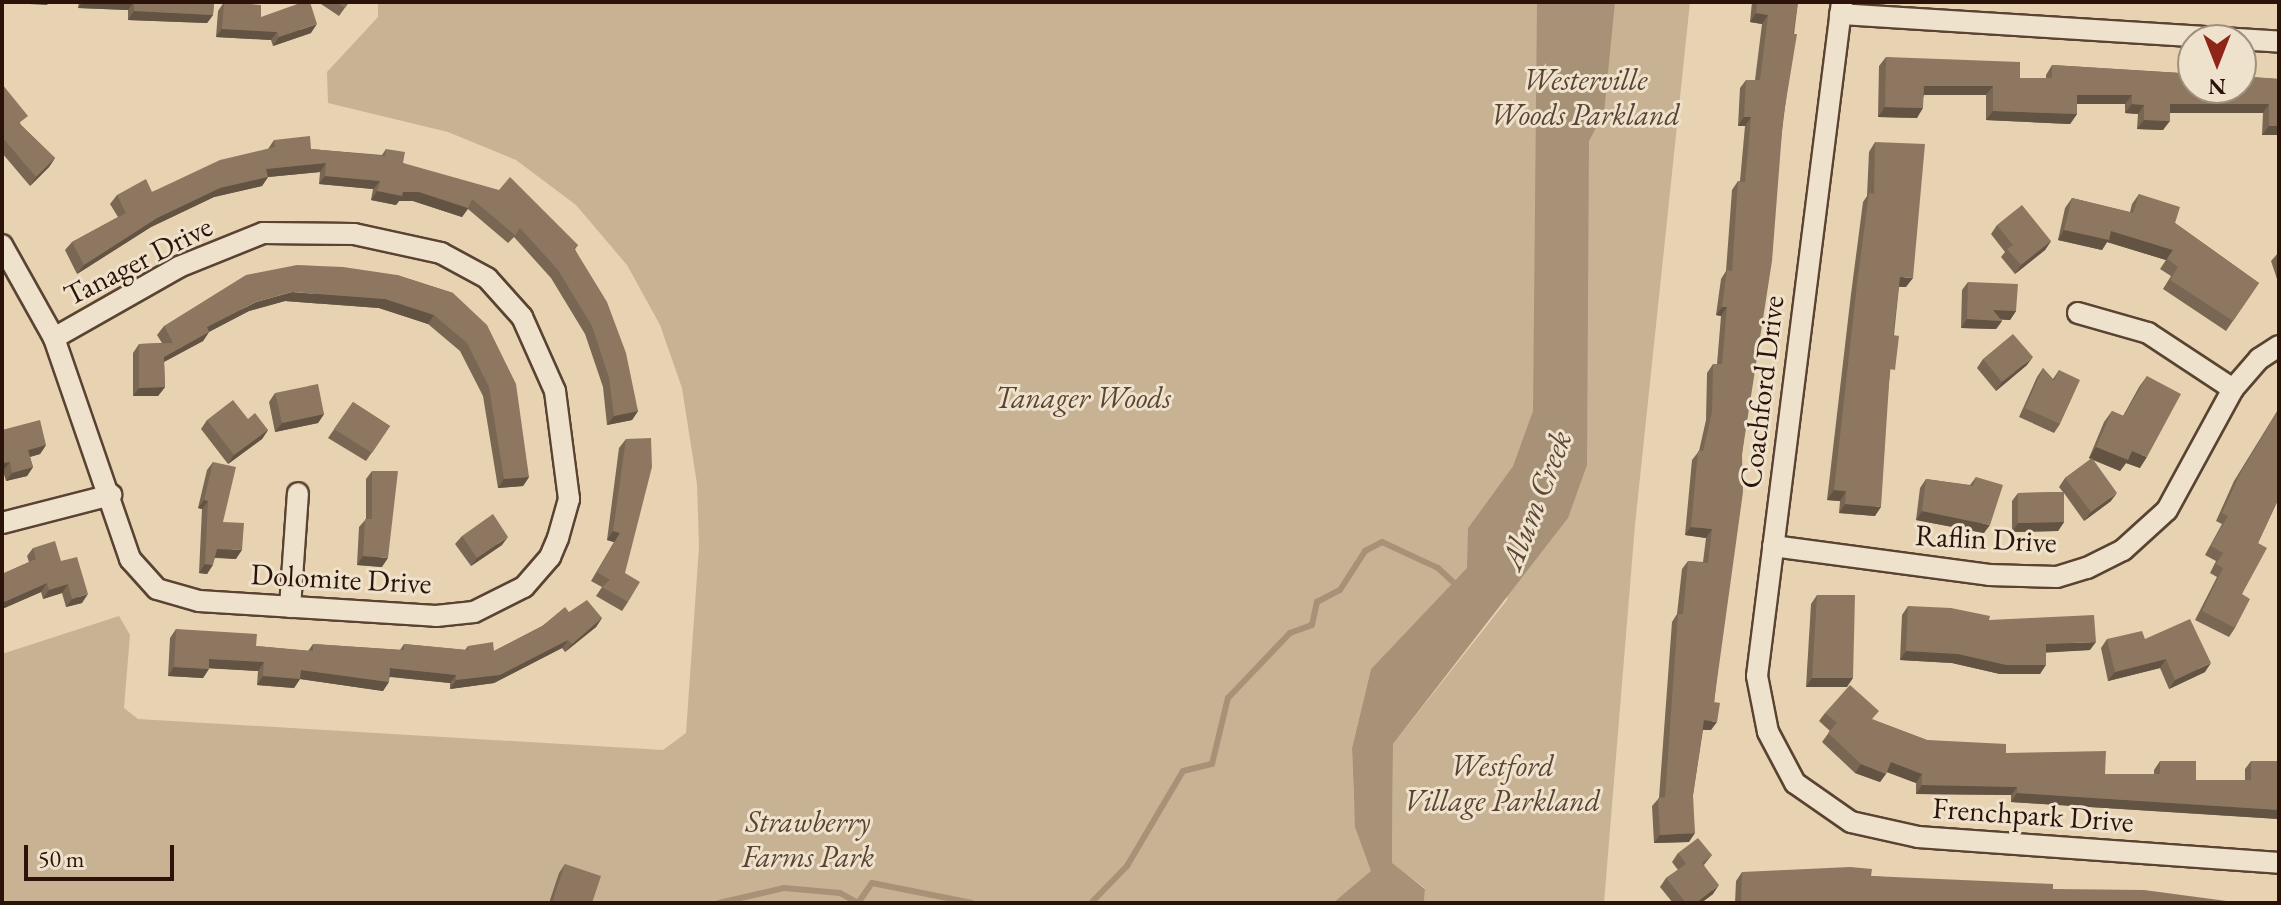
<!DOCTYPE html>
<html>
<head>
<meta charset="utf-8">
<style>
  body { margin:0 }
  #map { position:relative; width:2281px; height:905px; overflow:hidden; background:#e7d3b1; font-family:"EB Garamond",serif }
  div>[style] { position:absolute }
  .green>* { inset:0; background:#c7b294 }
  .water>* { inset:0; background:#a79278 }
  .stream>* { height:6px; margin:-3px; padding:0 3px; transform-origin:3px; border-radius:3px; background:#a79278 }
  .roads { filter:drop-shadow(2px 0 #5a4333) drop-shadow(-2px 0 #5a4333) drop-shadow(0 2px #5a4333) drop-shadow(0 -2px #5a4333) }
  .minor>* { height:20px; margin:-10px; padding:0 10px; transform-origin:10px; border-radius:10px; background:#efe2cc }
  .wall>* { inset:0; background:#796653 }
  .shaded-wall>* { inset:0; background:#635343 }
  .building>* { inset:0; background:#8d7760 }
  span { translate:-50% -50%; white-space:nowrap; text-align:center; line-height:1.15; -webkit-text-stroke:6px #efe2cc; paint-order:stroke }
  .park-label { font-size:30px; color:#5a4333; font-style:italic }
  .street-label { font-size:30px; color:#2b1309 }
  .water-label { font-size:32px; color:#5d4635; font-style:italic }
  .frame { position:absolute; inset:0; border:4px solid #2b1309; pointer-events:none }
  .north { position:absolute; left:2177px; top:24px; width:80px; height:80px; box-sizing:border-box; background:#efe2cc; border:2px solid #a18f7e; border-radius:50%; rotate:180deg; font-size:22px; font-weight:700; line-height:32px; text-align:center; color:#2b1309 }
  .north::after { content:''; display:block; margin:auto; width:28px; height:36px; background:#8f2418; clip-path:polygon(50% 0,100% 100%,50% 72%,0 100%) }
  .scale { position:absolute; left:24px; top:845px; width:150px; height:36px; box-sizing:border-box; border:4px solid #2b1309; border-top:0; padding-left:10px; font-size:24px; line-height:28px; white-space:nowrap; color:#2b1309; -webkit-text-stroke:6px #efe2cc; paint-order:stroke }
</style>
</head>
<body>
<div id="map">
  <div class="green">
    <div style="clip-path:polygon(378px 2px,1690px 2px,1635px 525px,1604px 903px,1424px 903px,1425px 888px,1392px 864px,1393px 744px,1507px 600px,1534px 411px,1513px 466px,1468px 528px,1468px 568px,1371px 669px,1352px 748px,1354px 806px,1382px 808px,1375px 903px,2px 903px,2px 654px,119px 616px,130px 635px,124px 708px,138px 719px,663px 750px,686px 733px,699px 547px,697px 484px,682px 388px,660px 325px,627px 265px,576px 205px,516px 160px,448px 132px,328px 103px,327px 72px,378px 17px)"></div>
  </div>
  <div class="water">
    <div style="clip-path:polygon(1537px 2px,1615px 2px,1604px 113px,1589px 141px,1587px 465px,1568px 518px,1393px 744px,1392px 863px,1425px 889px,1424px 903px,1333px 903px,1371px 871px,1355px 827px,1352px 748px,1371px 669px,1467px 568px,1468px 528px,1513px 466px,1533px 411px)"></div>
  </div>
  <div class="stream">
    <div style="left:719px;top:903px;width:67px;rotate:-13deg"></div>
    <div style="left:784px;top:888px;width:56px;rotate:5.1deg"></div>
    <div style="left:840px;top:893px;width:21px;rotate:29deg"></div>
    <div style="left:858px;top:903px;width:24px;rotate:-55deg"></div>
    <div style="left:872px;top:883px;width:102px;rotate:11.3deg"></div>
    <div style="left:1091px;top:903px;width:52px;rotate:-45.8deg"></div>
    <div style="left:1127px;top:866px;width:110px;rotate:-59.5deg"></div>
    <div style="left:1183px;top:771px;width:30px;rotate:-14deg"></div>
    <div style="left:1212px;top:764px;width:68px;rotate:-76.4deg"></div>
    <div style="left:1228px;top:698px;width:90px;rotate:-46.4deg"></div>
    <div style="left:1290px;top:633px;width:23px;rotate:-20deg"></div>
    <div style="left:1312px;top:625px;width:24px;rotate:-78deg"></div>
    <div style="left:1317px;top:602px;width:26px;rotate:-28deg"></div>
    <div style="left:1340px;top:590px;width:46px;rotate:-57.3deg"></div>
    <div style="left:1365px;top:551px;width:19px;rotate:-28deg"></div>
    <div style="left:1382px;top:542px;width:62px;rotate:24.9deg"></div>
    <div style="left:1438px;top:568px;width:26px;rotate:43deg"></div>
  </div>
  <div class="roads">
    <div class="minor">
      <div style="left:1842px;top:2px;width:679px;rotate:97.19deg"></div>
      <div style="left:1757px;top:676px;width:57px;rotate:78.9deg"></div>
      <div style="left:1768px;top:732px;width:58px;rotate:62.1deg"></div>
      <div style="left:1795px;top:783px;width:68px;rotate:34.9deg"></div>
      <div style="left:1851px;top:822px;width:69px;rotate:12.6deg"></div>
      <div style="left:1918px;top:837px;width:362px;rotate:4.1deg"></div>
      <div style="left:1840px;top:14px;width:440px;rotate:3.6deg"></div>
      <div style="left:2px;top:245px;width:107px;rotate:60.8deg"></div>
      <div style="left:54px;top:338px;width:234px;rotate:71deg"></div>
      <div style="left:130px;top:559px;width:40px;rotate:48deg"></div>
      <div style="left:157px;top:589px;width:44px;rotate:15.9deg"></div>
      <div style="left:199px;top:601px;width:237px;rotate:3.6deg"></div>
      <div style="left:436px;top:616px;width:38px;rotate:-6deg"></div>
      <div style="left:474px;top:612px;width:56px;rotate:-26.6deg"></div>
      <div style="left:524px;top:587px;width:40px;rotate:-49deg"></div>
      <div style="left:550px;top:557px;width:21px;rotate:-67deg"></div>
      <div style="left:558px;top:538px;width:41px;rotate:-74.2deg"></div>
      <div style="left:569px;top:499px;width:109px;rotate:-97.4deg"></div>
      <div style="left:555px;top:391px;width:81px;rotate:-114deg"></div>
      <div style="left:522px;top:317px;width:52px;rotate:-131.9deg"></div>
      <div style="left:487px;top:278px;width:52px;rotate:-151.5deg"></div>
      <div style="left:441px;top:253px;width:89px;rotate:-167.7deg"></div>
      <div style="left:354px;top:234px;width:91px;rotate:-179.4deg"></div>
      <div style="left:263px;top:233px;width:91px;rotate:158deg"></div>
      <div style="left:179px;top:267px;width:144px;rotate:150.4deg"></div>
      <div style="left:2078px;top:313px;width:73px;rotate:15.9deg"></div>
      <div style="left:2148px;top:333px;width:102px;rotate:33.4deg"></div>
      <div style="left:2px;top:523px;width:113px;rotate:-14.4deg"></div>
      <div style="left:1773px;top:546px;width:218px;rotate:7.6deg"></div>
      <div style="left:1989px;top:575px;width:68px;rotate:1.7deg"></div>
      <div style="left:2057px;top:577px;width:31px;rotate:-17deg"></div>
      <div style="left:2087px;top:568px;width:40px;rotate:-26.6deg"></div>
      <div style="left:2123px;top:550px;width:59px;rotate:-42.3deg"></div>
      <div style="left:2167px;top:510px;width:138px;rotate:-61.4deg"></div>
      <div style="left:2233px;top:389px;width:40px;rotate:-49deg"></div>
      <div style="left:2259px;top:359px;width:24px;rotate:-33deg"></div>
      <div style="left:290px;top:607px;width:114px;rotate:-86deg"></div>
    </div>
  </div>
  <div class="wall">
    <div style="clip-path:polygon(79px 2px,214px 2px,213px 15px,207px 23px,128px 20px,128px 10px,78px 8px)"></div>
    <div style="clip-path:polygon(224px 2px,261px 17px,311px 33px,273px 46px,271px 40px,216px 37px,218px 11px)"></div>
    <div style="clip-path:polygon(318px 2px,349px 2px,339px 16px)"></div>
    <div style="clip-path:polygon(1752px 2px,1798px 2px,1742px 454px,1711px 730px,1703px 730px,1693px 795px,1689px 842px,1654px 843px,1652px 806px,1659px 798px,1672px 622px,1677px 614px,1682px 569px,1688px 561px,1703px 562px,1706px 538px,1685px 535px,1692px 460px,1699px 451px,1706px 420px,1707px 373px,1713px 364px,1717px 364px,1721px 316px,1716px 315px,1721px 279px,1726px 271px,1732px 190px,1738px 181px,1740px 181px,1745px 126px,1738px 126px,1740px 88px,1746px 80px,1755px 80px,1762px 24px,1750px 22px)"></div>
    <div style="clip-path:polygon(1886px 57px,2020px 78px,2046px 78px,2046px 75px,2052px 65px,2279px 79px,2279px 135px,2262px 135px,2263px 113px,2170px 113px,2163px 130px,2137px 129px,2138px 114px,2125px 113px,2125px 104px,2077px 104px,2077px 114px,2070px 124px,1986px 120px,1986px 95px,1924px 95px,1917px 118px,1878px 117px,1879px 66px)"></div>
    <div style="clip-path:polygon(2px 84px,21px 125px,55px 158px,49px 167px,30px 186px,2px 153px)"></div>
    <div style="clip-path:polygon(274px 140px,311px 149px,382px 155px,386px 149px,403px 163px,578px 245px,575px 249px,638px 411px,632px 420px,607px 425px,603px 387px,585px 334px,551px 278px,514px 237px,508px 243px,468px 209px,462px 217px,413px 201px,399px 201px,396px 205px,371px 200px,373px 189px,319px 184px,320px 172px,268px 177px,262px 186px,214px 197px,151px 227px,77px 274px,65px 250px,72px 242px,118px 217px,110px 204px,117px 195px,152px 192px,268px 149px)"></div>
    <div style="clip-path:polygon(1875px 142px,1906px 287px,1899px 287px,1875px 516px,1839px 513px,1840px 501px,1827px 500px,1851px 294px,1863px 202px,1867px 196px,1869px 152px)"></div>
    <div style="clip-path:polygon(2139px 194px,2175px 223px,2259px 283px,2226px 331px,2163px 289px,2171px 276px,2160px 269px,2166px 260px,2107px 242px,2102px 250px,2058px 240px,2065px 208px,2072px 198px,2130px 212px,2132px 204px)"></div>
    <div style="clip-path:polygon(1997px 225px,2051px 241px,2045px 250px,2015px 274px,2001px 257px,2005px 252px,1991px 234px)"></div>
    <div style="clip-path:polygon(2279px 252px,2279px 285px,2271px 261px)"></div>
    <div style="clip-path:polygon(397px 275px,453px 293px,529px 477px,523px 486px,498px 488px,483px 396px,460px 351px,428px 324px,379px 308px,285px 301px,249px 311px,209px 332px,203px 341px,164px 362px,165px 387px,158px 396px,133px 396px,133px 353px,139px 344px,162px 343px,157px 335px,164px 326px)"></div>
    <div style="clip-path:polygon(1968px 282px,2016px 311px,2010px 320px,2001px 319px,2002px 321px,1996px 329px,1961px 328px,1962px 290px)"></div>
    <div style="clip-path:polygon(1983px 359px,2027px 365px,1996px 391px,1977px 368px)"></div>
    <div style="clip-path:polygon(2043px 368px,2053px 379px,2059px 370px,2060px 424px,2054px 433px,2019px 417px,2037px 377px)"></div>
    <div style="clip-path:polygon(2147px 376px,2140px 468px,2126px 463px,2120px 471px,2093px 460px,2111px 501px,2084px 521px,2064px 493px,2064px 522px,2058px 531px,2012px 532px,2012px 501px,2018px 493px,2063px 492px,2059px 487px,2065px 478px,2091px 459px,2089px 458px,2104px 422px,2112px 411px,2123px 416px,2139px 387px)"></div>
    <div style="clip-path:polygon(275px 393px,324px 414px,318px 423px,275px 432px,269px 402px)"></div>
    <div style="clip-path:polygon(353px 402px,390px 426px,366px 461px,328px 438px)"></div>
    <div style="clip-path:polygon(2279px 408px,2279px 498px,2258px 543px,2242px 594px,2235px 628px,2229px 637px,2195px 620px,2217px 577px,2210px 573px,2216px 561px,2205px 555px,2222px 524px,2216px 521px,2234px 481px)"></div>
    <div style="clip-path:polygon(248px 419px,268px 430px,262px 439px,228px 464px,201px 429px,207px 420px)"></div>
    <div style="clip-path:polygon(2px 430px,46px 445px,40px 454px,30px 457px,33px 467px,27px 476px,6px 481px,3px 471px,2px 471px)"></div>
    <div style="clip-path:polygon(626px 439px,625px 573px,628px 602px,622px 611px,596px 596px,602px 587px,591px 581px,614px 542px,607px 540px,619px 448px)"></div>
    <div style="clip-path:polygon(213px 462px,223px 522px,236px 559px,215px 558px,207px 574px,199px 573px,202px 509px,198px 508px,207px 470px)"></div>
    <div style="clip-path:polygon(372px 471px,382px 567px,357px 565px,359px 527px,366px 519px,366px 479px)"></div>
    <div style="clip-path:polygon(1976px 477px,1984px 533px,1916px 520px,1920px 488px,1926px 479px,1970px 485px)"></div>
    <div style="clip-path:polygon(462px 536px,502px 545px,471px 566px,455px 544px)"></div>
    <div style="clip-path:polygon(33px 548px,61px 561px,82px 603px,66px 607px,62px 593px,43px 599px,41px 592px,2px 609px,2px 574px,29px 562px,27px 556px)"></div>
    <div style="clip-path:polygon(1817px 595px,1847px 687px,1806px 687px,1811px 604px)"></div>
    <div style="clip-path:polygon(1908px 606px,1989px 620px,2090px 650px,2046px 652px,2040px 674px,2000px 674px,1952px 663px,1900px 660px,1902px 615px)"></div>
    <div style="clip-path:polygon(569px 612px,602px 618px,596px 627px,565px 652px,562px 648px,494px 683px,450px 689px,450px 683px,390px 677px,383px 691px,300px 679px,294px 688px,257px 685px,258px 671px,209px 668px,203px 678px,168px 676px,170px 638px,176px 629px,256px 646px,308px 651px,313px 644px,400px 650px,404px 644px,465px 650px,468px 646px,494px 651px)"></div>
    <div style="clip-path:polygon(2107px 639px,2145px 639px,2205px 672px,2169px 689px,2160px 668px,2108px 681px,2101px 648px)"></div>
    <div style="clip-path:polygon(1825px 713px,1873px 720px,1927px 740px,2006px 753px,2105px 774px,2154px 774px,2154px 770px,2160px 761px,2196px 780px,2245px 780px,2245px 769px,2251px 761px,2279px 761px,2279px 819px,2011px 802px,2011px 795px,1916px 794px,1916px 783px,1887px 772px,1880px 782px,1855px 773px,1822px 742px,1830px 731px,1819px 721px)"></div>
    <div style="clip-path:polygon(1678px 853px,1712px 855px,1704px 865px,1713px 894px,1701px 903px,1673px 903px,1660px 887px,1666px 878px,1678px 870px,1672px 862px)"></div>
    <div style="clip-path:polygon(565px 864px,592px 903px,549px 903px,559px 873px)"></div>
    <div style="clip-path:polygon(1742px 872px,1871px 876px,2234px 902px,2279px 903px,1735px 903px,1736px 881px)"></div>
  </div>
  <div class="shaded-wall">
    <div style="clip-path:polygon(12px 2px,49px 2px,47px 5px,11px 3px)"></div>
    <div style="clip-path:polygon(83px 2px,134px 2px,128px 10px,78px 8px)"></div>
    <div style="clip-path:polygon(134px 11px,213px 15px,207px 23px,128px 20px)"></div>
    <div style="clip-path:polygon(1756px 13px,1768px 15px,1762px 24px,1750px 22px)"></div>
    <div style="clip-path:polygon(317px 24px,311px 33px,273px 46px,279px 37px)"></div>
    <div style="clip-path:polygon(222px 29px,277px 32px,271px 40px,216px 37px)"></div>
    <div style="clip-path:polygon(1924px 86px,1993px 86px,1986px 95px,1917px 95px)"></div>
    <div style="clip-path:polygon(2077px 95px,2132px 95px,2125px 104px,2071px 104px)"></div>
    <div style="clip-path:polygon(2132px 104px,2144px 105px,2138px 114px,2125px 113px)"></div>
    <div style="clip-path:polygon(2170px 104px,2269px 104px,2263px 113px,2164px 113px)"></div>
    <div style="clip-path:polygon(1885px 107px,1923px 108px,1917px 118px,1878px 117px)"></div>
    <div style="clip-path:polygon(1993px 111px,2077px 114px,2070px 124px,1986px 120px)"></div>
    <div style="clip-path:polygon(1744px 117px,1751px 117px,1745px 126px,1738px 126px)"></div>
    <div style="clip-path:polygon(2144px 120px,2170px 121px,2163px 130px,2137px 129px)"></div>
    <div style="clip-path:polygon(2269px 126px,2279px 126px,2279px 135px,2262px 135px)"></div>
    <div style="clip-path:polygon(55px 158px,49px 167px,30px 186px,36px 177px)"></div>
    <div style="clip-path:polygon(326px 163px,320px 172px,268px 177px,262px 186px,214px 197px,151px 227px,77px 274px,84px 265px,157px 218px,220px 188px,266px 169px)"></div>
    <div style="clip-path:polygon(325px 176px,380px 181px,373px 189px,319px 184px)"></div>
    <div style="clip-path:polygon(377px 191px,419px 192px,468px 208px,462px 217px,413px 201px,399px 201px,396px 205px,371px 200px)"></div>
    <div style="clip-path:polygon(2064px 230px,2111px 231px,2173px 250px,2166px 260px,2107px 242px,2102px 250px,2058px 240px)"></div>
    <div style="clip-path:polygon(2051px 241px,2045px 250px,2015px 274px,2021px 265px)"></div>
    <div style="clip-path:polygon(1900px 277px,1913px 278px,1906px 287px,1893px 286px)"></div>
    <div style="clip-path:polygon(292px 292px,385px 299px,434px 315px,428px 324px,379px 308px,285px 301px,249px 311px,201px 336px,207px 327px,256px 302px)"></div>
    <div style="clip-path:polygon(1722px 307px,1727px 307px,1721px 316px,1716px 315px)"></div>
    <div style="clip-path:polygon(1993px 310px,2016px 311px,2010px 320px,1987px 319px)"></div>
    <div style="clip-path:polygon(1967px 319px,2002px 321px,1996px 329px,1961px 328px)"></div>
    <div style="clip-path:polygon(209px 332px,203px 341px,158px 365px,164px 357px)"></div>
    <div style="clip-path:polygon(2033px 357px,2027px 365px,1996px 391px,2002px 382px)"></div>
    <div style="clip-path:polygon(165px 387px,158px 396px,133px 396px,139px 388px)"></div>
    <div style="clip-path:polygon(638px 411px,632px 420px,607px 425px,614px 416px)"></div>
    <div style="clip-path:polygon(324px 414px,318px 423px,275px 432px,282px 423px)"></div>
    <div style="clip-path:polygon(268px 430px,262px 439px,228px 464px,234px 455px)"></div>
    <div style="clip-path:polygon(46px 445px,40px 454px,22px 459px,28px 450px)"></div>
    <div style="clip-path:polygon(2096px 447px,2132px 451px,2147px 457px,2140px 468px,2126px 463px,2120px 471px,2089px 458px)"></div>
    <div style="clip-path:polygon(10px 462px,3px 471px,2px 471px,2px 463px)"></div>
    <div style="clip-path:polygon(33px 467px,27px 476px,6px 481px,12px 473px)"></div>
    <div style="clip-path:polygon(529px 477px,523px 486px,498px 488px,504px 479px)"></div>
    <div style="clip-path:polygon(1834px 490px,1846px 491px,1840px 501px,1827px 500px)"></div>
    <div style="clip-path:polygon(2117px 493px,2111px 501px,2084px 521px,2091px 512px)"></div>
    <div style="clip-path:polygon(204px 500px,208px 501px,202px 509px,198px 508px)"></div>
    <div style="clip-path:polygon(1845px 504px,1881px 507px,1875px 516px,1839px 513px)"></div>
    <div style="clip-path:polygon(1922px 511px,1990px 525px,1984px 533px,1916px 520px)"></div>
    <div style="clip-path:polygon(2064px 522px,2058px 531px,2012px 532px,2018px 523px)"></div>
    <div style="clip-path:polygon(1691px 527px,1712px 529px,1706px 538px,1685px 535px)"></div>
    <div style="clip-path:polygon(613px 531px,620px 533px,614px 542px,607px 540px)"></div>
    <div style="clip-path:polygon(508px 537px,502px 545px,471px 566px,477px 558px)"></div>
    <div style="clip-path:polygon(217px 549px,242px 550px,236px 559px,211px 557px)"></div>
    <div style="clip-path:polygon(363px 556px,388px 558px,382px 567px,357px 565px)"></div>
    <div style="clip-path:polygon(205px 564px,213px 565px,207px 574px,199px 573px)"></div>
    <div style="clip-path:polygon(47px 583px,41px 592px,2px 609px,2px 603px)"></div>
    <div style="clip-path:polygon(68px 584px,62px 593px,43px 599px,49px 590px)"></div>
    <div style="clip-path:polygon(88px 594px,82px 603px,66px 607px,72px 599px)"></div>
    <div style="clip-path:polygon(602px 618px,596px 627px,565px 652px,572px 644px)"></div>
    <div style="clip-path:polygon(568px 640px,562px 648px,494px 683px,450px 689px,456px 680px)"></div>
    <div style="clip-path:polygon(2096px 642px,2090px 650px,2040px 653px,2046px 644px)"></div>
    <div style="clip-path:polygon(1906px 651px,1958px 654px,2046px 665px,2040px 674px,2000px 674px,1952px 663px,1900px 660px)"></div>
    <div style="clip-path:polygon(209px 659px,264px 662px,258px 671px,203px 668px)"></div>
    <div style="clip-path:polygon(2166px 659px,2160px 668px,2108px 681px,2115px 672px)"></div>
    <div style="clip-path:polygon(2211px 663px,2205px 672px,2169px 689px,2175px 680px)"></div>
    <div style="clip-path:polygon(174px 667px,209px 669px,203px 678px,168px 676px)"></div>
    <div style="clip-path:polygon(390px 668px,456px 675px,450px 683px,384px 676px)"></div>
    <div style="clip-path:polygon(301px 670px,389px 682px,383px 691px,300px 679px,294px 688px,257px 685px,263px 676px)"></div>
    <div style="clip-path:polygon(1812px 678px,1853px 678px,1847px 687px,1806px 687px)"></div>
    <div style="clip-path:polygon(1704px 720px,1717px 722px,1711px 730px,1698px 729px)"></div>
    <div style="clip-path:polygon(1891px 762px,1922px 774px,1916px 783px,1884px 771px)"></div>
    <div style="clip-path:polygon(1861px 764px,1886px 774px,1880px 782px,1855px 773px)"></div>
    <div style="clip-path:polygon(1922px 785px,2017px 787px,2011px 795px,1916px 794px)"></div>
    <div style="clip-path:polygon(2017px 793px,2279px 810px,2279px 819px,2011px 802px)"></div>
    <div style="clip-path:polygon(1695px 833px,1689px 842px,1654px 843px,1660px 835px)"></div>
    <div style="clip-path:polygon(1719px 885px,1713px 894px,1701px 903px,1696px 903px)"></div>
  </div>
  <div class="building">
    <div style="clip-path:polygon(134px 2px,214px 2px,213px 15px,134px 11px)"></div>
    <div style="clip-path:polygon(224px 2px,261px 5px,261px 17px,303px 2px,310px 2px,317px 24px,279px 37px,277px 32px,222px 29px)"></div>
    <div style="clip-path:polygon(336px 2px,349px 2px,345px 8px)"></div>
    <div style="clip-path:polygon(1757px 2px,1798px 2px,1793px 34px,1797px 34px,1783px 119px,1772px 261px,1742px 454px,1743px 492px,1714px 702px,1720px 703px,1717px 722px,1704px 720px,1693px 795px,1695px 833px,1660px 835px,1658px 798px,1665px 797px,1678px 614px,1683px 614px,1688px 561px,1708px 563px,1712px 529px,1691px 527px,1698px 451px,1703px 451px,1712px 412px,1713px 364px,1722px 364px,1727px 307px,1722px 307px,1727px 270px,1732px 271px,1738px 181px,1745px 182px,1751px 117px,1744px 117px,1746px 80px,1760px 80px,1768px 15px,1756px 13px)"></div>
    <div style="clip-path:polygon(1886px 57px,2020px 62px,2020px 78px,2052px 78px,2052px 65px,2193px 74px,2193px 88px,2241px 88px,2241px 76px,2279px 79px,2279px 126px,2269px 126px,2269px 104px,2170px 104px,2170px 121px,2144px 120px,2144px 105px,2132px 104px,2132px 95px,2077px 95px,2077px 114px,1993px 111px,1993px 86px,1924px 86px,1923px 108px,1885px 107px)"></div>
    <div style="clip-path:polygon(2px 84px,28px 116px,19px 123px,55px 158px,36px 177px,2px 137px)"></div>
    <div style="clip-path:polygon(310px 136px,311px 149px,385px 156px,386px 149px,405px 152px,403px 163px,499px 190px,510px 177px,578px 245px,574px 248px,607px 302px,626px 353px,638px 411px,614px 416px,609px 378px,592px 326px,558px 270px,520px 228px,515px 235px,472px 199px,468px 208px,419px 192px,403px 192px,402px 196px,377px 191px,380px 181px,325px 176px,326px 163px,266px 169px,268px 177px,220px 188px,157px 218px,84px 265px,72px 242px,126px 213px,117px 195px,146px 179px,152px 192px,220px 160px,275px 147px,274px 140px)"></div>
    <div style="clip-path:polygon(1875px 142px,1925px 144px,1913px 278px,1900px 277px,1893px 335px,1899px 336px,1895px 370px,1890px 369px,1881px 507px,1845px 504px,1846px 491px,1834px 490px,1857px 284px,1869px 193px,1874px 194px)"></div>
    <div style="clip-path:polygon(2139px 194px,2180px 207px,2175px 223px,2259px 283px,2233px 321px,2170px 280px,2178px 267px,2167px 259px,2173px 250px,2111px 231px,2109px 240px,2064px 230px,2072px 198px,2133px 213px)"></div>
    <div style="clip-path:polygon(2022px 205px,2051px 241px,2021px 265px,2007px 249px,2013px 245px,1997px 225px)"></div>
    <div style="clip-path:polygon(297px 265px,343px 267px,397px 275px,453px 293px,487px 325px,516px 384px,529px 477px,504px 479px,489px 387px,467px 343px,434px 315px,385px 299px,292px 292px,256px 302px,207px 327px,209px 332px,164px 357px,165px 387px,139px 388px,139px 344px,173px 343px,164px 326px,246px 275px)"></div>
    <div style="clip-path:polygon(1968px 282px,2018px 284px,2016px 311px,1993px 310px,2002px 321px,1967px 319px)"></div>
    <div style="clip-path:polygon(2013px 334px,2033px 357px,2002px 382px,1983px 359px)"></div>
    <div style="clip-path:polygon(2043px 368px,2054px 381px,2059px 370px,2080px 380px,2060px 424px,2025px 408px)"></div>
    <div style="clip-path:polygon(2147px 376px,2181px 394px,2147px 457px,2132px 451px,2128px 460px,2096px 447px,2112px 411px,2124px 416px)"></div>
    <div style="clip-path:polygon(318px 384px,324px 414px,282px 423px,275px 393px)"></div>
    <div style="clip-path:polygon(233px 400px,248px 419px,255px 413px,268px 430px,234px 455px,207px 420px)"></div>
    <div style="clip-path:polygon(353px 402px,390px 426px,372px 453px,334px 429px)"></div>
    <div style="clip-path:polygon(2279px 409px,2279px 497px,2258px 543px,2267px 548px,2242px 594px,2250px 599px,2235px 628px,2202px 611px,2223px 568px,2216px 564px,2223px 553px,2211px 546px,2228px 516px,2222px 513px,2241px 472px)"></div>
    <div style="clip-path:polygon(40px 420px,46px 445px,28px 450px,33px 467px,12px 473px,10px 462px,2px 463px,2px 430px)"></div>
    <div style="clip-path:polygon(651px 438px,652px 467px,625px 573px,640px 582px,628px 602px,602px 587px,610px 580px,597px 572px,620px 533px,613px 531px,626px 439px)"></div>
    <div style="clip-path:polygon(2092px 458px,2117px 493px,2091px 512px,2065px 478px)"></div>
    <div style="clip-path:polygon(213px 462px,236px 467px,223px 522px,244px 523px,242px 550px,217px 549px,213px 565px,205px 564px,208px 501px,204px 500px)"></div>
    <div style="clip-path:polygon(372px 471px,398px 471px,388px 558px,363px 556px,365px 519px,372px 519px)"></div>
    <div style="clip-path:polygon(1976px 477px,2003px 485px,1990px 525px,1922px 511px,1926px 479px,1973px 486px)"></div>
    <div style="clip-path:polygon(2064px 492px,2064px 522px,2018px 523px,2018px 493px)"></div>
    <div style="clip-path:polygon(493px 514px,508px 537px,477px 558px,462px 536px)"></div>
    <div style="clip-path:polygon(55px 541px,61px 561px,77px 557px,88px 594px,72px 599px,68px 584px,49px 590px,47px 583px,2px 603px,2px 574px,36px 559px,33px 548px)"></div>
    <div style="clip-path:polygon(1817px 595px,1855px 595px,1853px 678px,1812px 678px)"></div>
    <div style="clip-path:polygon(587px 600px,602px 618px,572px 644px,568px 640px,500px 675px,456px 680px,456px 675px,390px 668px,389px 682px,301px 670px,300px 679px,263px 676px,264px 662px,209px 659px,209px 669px,174px 667px,176px 629px,257px 634px,256px 646px,313px 651px,313px 644px,404px 650px,404px 644px,468px 650px,468px 646px,493px 642px,494px 651px,541px 627px,565px 607px,569px 612px)"></div>
    <div style="clip-path:polygon(1908px 606px,1951px 608px,1990px 616px,1989px 620px,2094px 615px,2096px 642px,2046px 644px,2046px 665px,2006px 665px,1958px 654px,1906px 651px)"></div>
    <div style="clip-path:polygon(2190px 619px,2211px 663px,2175px 680px,2166px 659px,2115px 672px,2107px 639px,2142px 631px,2145px 639px)"></div>
    <div style="clip-path:polygon(1850px 685px,1879px 711px,1872px 719px,1927px 740px,2006px 744px,2006px 753px,2106px 751px,2105px 774px,2160px 774px,2160px 761px,2196px 761px,2196px 780px,2251px 780px,2251px 761px,2279px 761px,2279px 810px,2017px 793px,2017px 787px,1922px 785px,1922px 774px,1891px 762px,1886px 774px,1861px 764px,1828px 733px,1837px 723px,1825px 713px)"></div>
    <div style="clip-path:polygon(1698px 838px,1712px 855px,1702px 863px,1719px 885px,1696px 903px,1686px 903px,1666px 878px,1686px 864px,1678px 853px)"></div>
    <div style="clip-path:polygon(565px 864px,601px 876px,592px 903px,552px 903px)"></div>
    <div style="clip-path:polygon(1850px 867px,1872px 869px,1871px 876px,2053px 884px,2053px 889px,2144px 890px,2234px 902px,2279px 902px,2279px 903px,1741px 903px,1742px 872px)"></div>
  </div>
  <div class="park-label">
    <span style="left:1585px;top:97px">Westerville<br>Woods Parkland</span>
    <span style="left:1083px;top:398px">Tanager Woods</span>
    <span style="left:1502px;top:783px">Westford<br>Village Parkland</span>
    <span style="left:808px;top:839px">Strawberry<br>Farms Park</span>
  </div>
  <div class="street-label">
    <span style="left:138px;top:261px;rotate:-27deg">Tanager Drive</span>
    <span style="left:1762px;top:392px;rotate:-83deg">Coachford Drive</span>
    <span style="left:1986px;top:539px;rotate:3deg">Raflin Drive</span>
    <span style="left:341px;top:579px;rotate:3deg">Dolomite Drive</span>
    <span style="left:2033px;top:815px;rotate:4deg">Frenchpark Drive</span>
  </div>
  <div class="water-label">
    <span style="left:1536px;top:500px;rotate:-69deg">Alum Creek</span>
  </div>
  <div class="frame"></div>
  <div class="north">N</div>
  <div class="scale">50 m</div>
</div>
</body>
</html>
